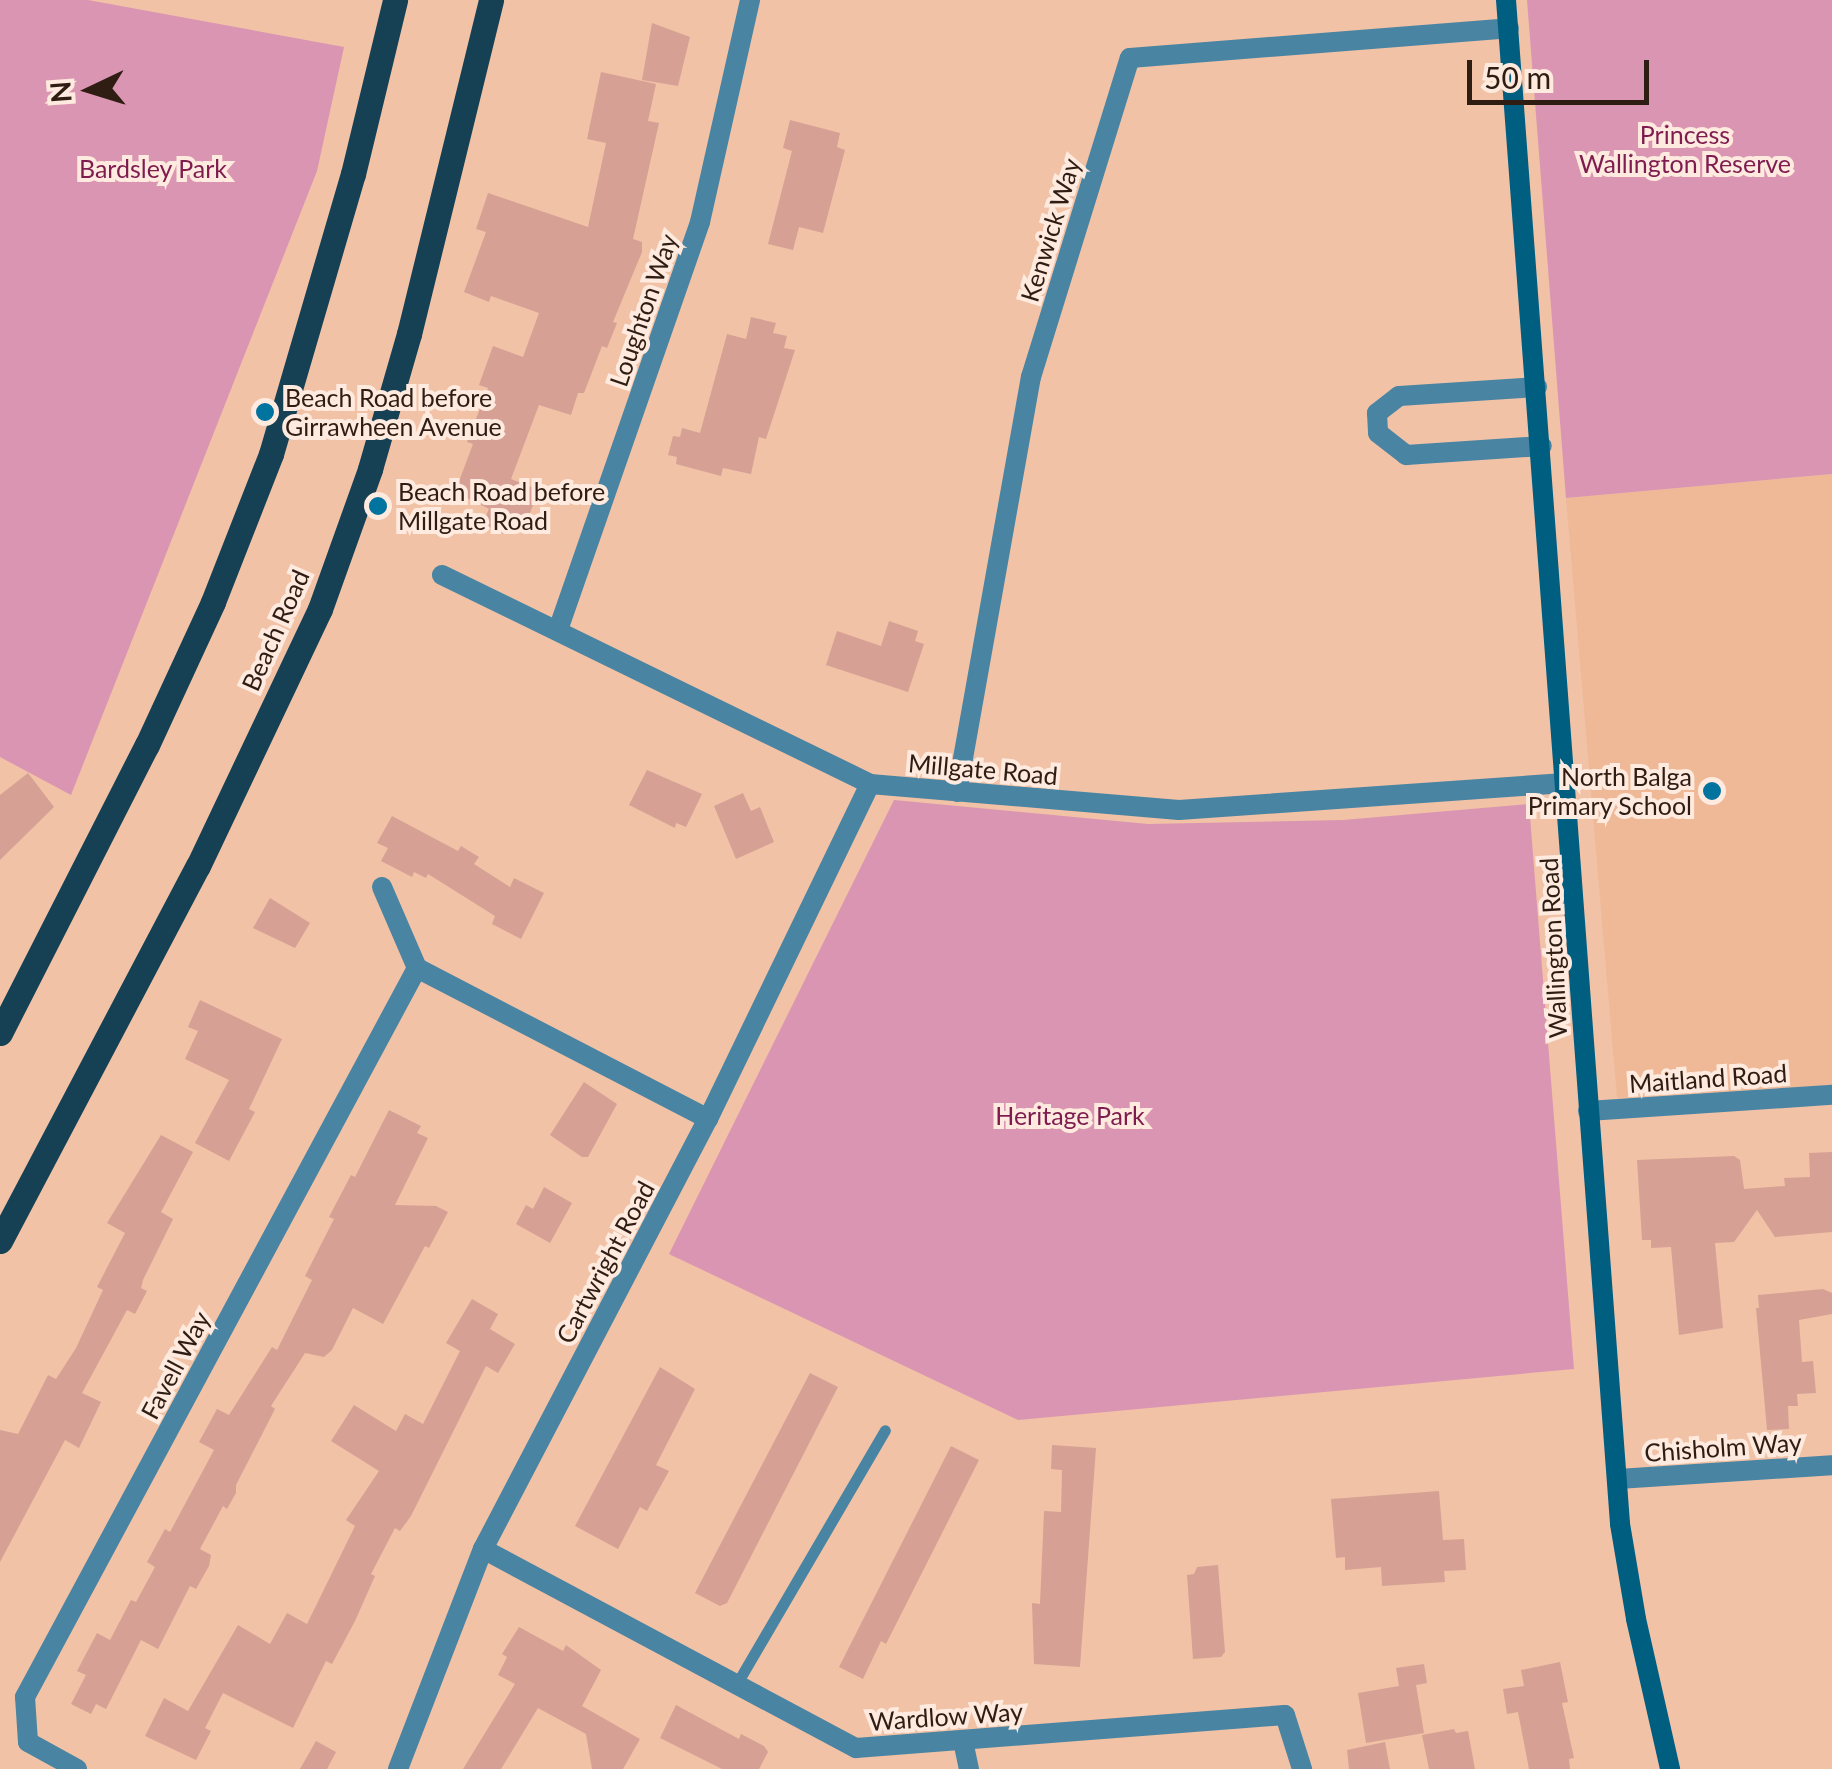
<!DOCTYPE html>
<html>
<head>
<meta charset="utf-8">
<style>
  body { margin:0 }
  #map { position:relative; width:1832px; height:1769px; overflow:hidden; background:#f1c2a6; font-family:Lato,sans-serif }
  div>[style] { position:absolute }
  .built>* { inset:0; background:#efb998 }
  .green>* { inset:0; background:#da95b2 }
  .building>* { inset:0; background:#d6a094 }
  .lane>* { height:11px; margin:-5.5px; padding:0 5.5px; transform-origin:5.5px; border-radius:5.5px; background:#4984a3 }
  .street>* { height:20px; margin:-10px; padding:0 10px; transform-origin:10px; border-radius:10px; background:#4984a3 }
  .secondary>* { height:20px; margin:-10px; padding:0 10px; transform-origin:10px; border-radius:10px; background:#005e81 }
  .primary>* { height:25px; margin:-12.5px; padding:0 12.5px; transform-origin:12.5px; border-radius:12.5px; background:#164155 }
  .dots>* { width:28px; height:28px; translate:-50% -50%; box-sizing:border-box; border:5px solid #feeade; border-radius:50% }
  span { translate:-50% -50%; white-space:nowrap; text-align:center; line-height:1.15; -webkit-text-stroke:8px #feeade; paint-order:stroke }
  .park-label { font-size:25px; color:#7e1c50 }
  .street-label { font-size:25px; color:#2f1d13 }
  .poi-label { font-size:25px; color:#2f1d13 }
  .left { translate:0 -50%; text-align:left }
  .right { translate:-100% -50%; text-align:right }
  .north { position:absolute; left:40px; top:40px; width:100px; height:100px; -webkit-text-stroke:8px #feeade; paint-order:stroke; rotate:266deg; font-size:28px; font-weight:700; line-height:40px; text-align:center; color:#2f1d13 }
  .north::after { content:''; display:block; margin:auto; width:35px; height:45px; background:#2f1d13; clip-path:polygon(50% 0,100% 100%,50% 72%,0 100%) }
  .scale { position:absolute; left:1467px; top:60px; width:182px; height:45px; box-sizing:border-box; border:5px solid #2f1d13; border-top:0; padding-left:12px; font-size:30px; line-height:35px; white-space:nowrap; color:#2f1d13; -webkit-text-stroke:8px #feeade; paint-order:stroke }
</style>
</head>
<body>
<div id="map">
  <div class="built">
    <div style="clip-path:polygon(1832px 474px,1832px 1085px,1617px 1098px,1566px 498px)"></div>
  </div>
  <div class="green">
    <div style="clip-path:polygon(0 0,88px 0,344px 47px,317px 171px,71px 795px,0 757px)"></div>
    <div style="clip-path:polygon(1527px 0,1832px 0,1832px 474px,1566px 498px)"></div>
    <div style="clip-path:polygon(894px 800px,1148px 824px,1343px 820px,1529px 804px,1574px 1369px,1018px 1420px,669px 1254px)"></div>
  </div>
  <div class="building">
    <div style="clip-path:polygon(652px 23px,690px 37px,678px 86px,642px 80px)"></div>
    <div style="clip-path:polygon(601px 72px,656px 84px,648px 121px,659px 123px,633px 239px,642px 242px,642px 252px,613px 322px,617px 323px,607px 348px,602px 346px,584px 393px,578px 393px,571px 415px,539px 405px,511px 479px,539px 490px,526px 523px,511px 518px,504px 534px,482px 525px,489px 509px,455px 492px,473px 444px,467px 442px,488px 388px,479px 385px,493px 346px,523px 357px,539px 313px,491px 296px,489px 302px,464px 292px,486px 232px,476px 229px,488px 193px,588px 227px,606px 143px,587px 139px)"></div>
    <div style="clip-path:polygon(790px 120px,840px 133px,837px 147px,845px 150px,823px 233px,799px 227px,793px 250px,768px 244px,792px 151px,783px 148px)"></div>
    <div style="clip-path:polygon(751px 317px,776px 323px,773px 333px,787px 336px,784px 348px,795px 350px,766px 439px,759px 437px,751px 474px,723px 468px,721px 476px,676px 464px,677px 457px,668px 455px,673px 436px,680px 437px,682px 428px,700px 433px,727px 334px,746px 339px)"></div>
    <div style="clip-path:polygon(889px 621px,918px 631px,915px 641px,924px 644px,908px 692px,826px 665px,837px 631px,881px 646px)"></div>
    <div style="clip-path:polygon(647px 770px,702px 794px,686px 827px,676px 823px,675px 828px,629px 805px)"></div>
    <div style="clip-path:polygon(28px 773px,54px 807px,0 860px,0 795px)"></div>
    <div style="clip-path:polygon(743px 793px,751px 811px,760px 807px,774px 842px,736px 859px,714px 806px)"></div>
    <div style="clip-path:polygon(392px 816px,458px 851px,461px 846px,479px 857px,474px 864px,510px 887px,514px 878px,544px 893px,521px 939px,492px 924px,495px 916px,428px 874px,426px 878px,414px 872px,412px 877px,381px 861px,388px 848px,377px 843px)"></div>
    <div style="clip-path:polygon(270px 898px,310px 923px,295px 948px,253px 928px)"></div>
    <div style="clip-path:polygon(200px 1000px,282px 1039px,249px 1109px,255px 1112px,229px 1161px,195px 1143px,229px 1080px,185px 1059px,198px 1031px,188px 1027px)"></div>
    <div style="clip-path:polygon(584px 1082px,617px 1104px,588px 1157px,582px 1157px,550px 1135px)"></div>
    <div style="clip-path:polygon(389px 1110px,421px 1126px,417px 1133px,428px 1138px,395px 1205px,436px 1206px,448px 1212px,429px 1248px,425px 1246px,383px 1324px,353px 1308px,332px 1350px,324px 1357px,305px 1353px,271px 1406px,275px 1409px,236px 1485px,236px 1493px,227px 1509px,223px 1506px,200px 1549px,211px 1555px,209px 1566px,196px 1589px,190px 1586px,158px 1649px,141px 1640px,106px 1709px,96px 1704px,91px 1714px,71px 1704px,86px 1675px,77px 1671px,97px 1633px,110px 1640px,131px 1600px,136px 1602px,155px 1567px,147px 1562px,165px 1529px,170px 1532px,214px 1450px,199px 1442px,217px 1409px,229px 1415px,272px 1347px,277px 1350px,312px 1280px,305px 1276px,334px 1219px,329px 1217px,351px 1175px,355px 1177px)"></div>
    <div style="clip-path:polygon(161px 1135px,193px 1152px,161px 1212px,173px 1219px,143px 1280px,141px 1288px,147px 1291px,135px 1314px,127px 1310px,82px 1393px,101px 1402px,79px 1448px,65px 1440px,0 1562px,0 1430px,18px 1434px,48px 1375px,56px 1379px,76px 1348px,103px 1290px,97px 1287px,125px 1233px,107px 1223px)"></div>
    <div style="clip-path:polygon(1832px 1152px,1832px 1232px,1775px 1237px,1757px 1210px,1734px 1242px,1715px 1243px,1723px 1328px,1679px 1335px,1671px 1247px,1651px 1248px,1651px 1240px,1642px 1240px,1637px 1160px,1734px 1156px,1740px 1160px,1744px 1189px,1785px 1186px,1784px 1178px,1810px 1177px,1809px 1153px)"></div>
    <div style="clip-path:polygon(544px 1187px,572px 1203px,550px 1243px,516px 1224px,526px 1205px,533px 1209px)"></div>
    <div style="clip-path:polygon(1823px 1289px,1832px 1293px,1832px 1314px,1799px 1320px,1802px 1362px,1813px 1361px,1816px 1393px,1797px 1394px,1798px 1406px,1788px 1406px,1789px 1429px,1767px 1430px,1756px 1308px,1759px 1308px,1758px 1295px)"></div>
    <div style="clip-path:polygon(472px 1299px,498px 1314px,490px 1329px,515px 1344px,498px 1373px,486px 1366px,411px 1516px,400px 1531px,395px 1528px,371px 1574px,375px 1576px,355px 1621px,332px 1664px,326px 1661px,293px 1728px,223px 1693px,205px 1728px,211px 1731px,196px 1760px,145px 1736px,164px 1698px,188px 1711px,238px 1625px,270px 1644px,287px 1613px,307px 1624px,355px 1526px,346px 1520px,379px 1471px,331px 1441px,354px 1405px,396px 1431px,405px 1414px,423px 1424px,460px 1351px,446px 1343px)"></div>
    <div style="clip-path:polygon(660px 1367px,695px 1389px,656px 1465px,669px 1471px,647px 1511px,640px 1507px,618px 1549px,575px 1526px)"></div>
    <div style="clip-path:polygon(810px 1373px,838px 1387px,727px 1603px,720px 1606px,695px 1593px)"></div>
    <div style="clip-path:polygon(1052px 1445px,1096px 1448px,1080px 1667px,1034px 1664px,1032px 1603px,1040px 1604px,1044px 1511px,1061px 1512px,1062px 1470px,1051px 1469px)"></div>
    <div style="clip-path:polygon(951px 1446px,979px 1460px,886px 1644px,881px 1641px,863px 1679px,839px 1667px)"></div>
    <div style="clip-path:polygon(1439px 1491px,1443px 1540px,1464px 1539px,1466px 1570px,1444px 1571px,1445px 1582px,1382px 1586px,1381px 1567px,1345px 1570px,1345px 1557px,1336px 1558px,1331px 1499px)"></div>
    <div style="clip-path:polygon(1218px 1565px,1225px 1652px,1221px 1657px,1193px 1659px,1187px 1575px,1194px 1574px,1197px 1567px)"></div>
    <div style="clip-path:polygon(519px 1627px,563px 1651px,566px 1645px,601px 1670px,582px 1706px,640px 1739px,623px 1769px,592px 1769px,586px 1734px,538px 1708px,501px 1769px,463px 1769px,515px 1684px,498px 1675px,507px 1657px,502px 1654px)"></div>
    <div style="clip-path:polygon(1560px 1662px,1568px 1702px,1562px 1703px,1574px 1758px,1569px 1759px,1570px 1769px,1529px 1769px,1518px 1712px,1507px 1714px,1503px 1689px,1524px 1686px,1521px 1670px)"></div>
    <div style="clip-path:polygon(1424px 1664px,1427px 1683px,1416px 1685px,1424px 1733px,1366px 1743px,1358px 1693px,1399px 1686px,1396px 1668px)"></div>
    <div style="clip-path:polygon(676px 1705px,739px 1739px,741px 1734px,764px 1746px,768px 1752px,759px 1769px,722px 1769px,660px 1738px)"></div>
    <div style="clip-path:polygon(1454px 1729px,1456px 1733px,1468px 1731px,1475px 1769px,1429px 1769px,1422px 1735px)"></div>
    <div style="clip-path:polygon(316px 1741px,336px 1752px,327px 1769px,300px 1769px)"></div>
    <div style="clip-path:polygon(1385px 1742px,1390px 1769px,1349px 1769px,1347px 1750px)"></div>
  </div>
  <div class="lane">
    <div style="left:736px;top:1685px;width:295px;rotate:-59.7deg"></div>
  </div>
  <div class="street">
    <div style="left:1537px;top:387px;width:138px;rotate:176.3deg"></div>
    <div style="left:1399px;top:396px;width:28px;rotate:142deg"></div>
    <div style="left:1377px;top:413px;width:20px;rotate:87deg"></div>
    <div style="left:1378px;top:433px;width:36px;rotate:38deg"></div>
    <div style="left:1406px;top:455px;width:136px;rotate:-3.8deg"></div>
    <div style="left:442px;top:575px;width:476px;rotate:26deg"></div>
    <div style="left:870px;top:784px;width:310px;rotate:4.8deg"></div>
    <div style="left:1179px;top:810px;width:390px;rotate:-4deg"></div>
    <div style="left:558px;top:630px;width:432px;rotate:-70.8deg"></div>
    <div style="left:700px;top:222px;width:228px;rotate:-77.3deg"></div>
    <div style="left:957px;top:792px;width:422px;rotate:-79.9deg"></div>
    <div style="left:1031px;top:377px;width:334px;rotate:-72.8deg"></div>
    <div style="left:1130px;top:58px;width:380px;rotate:-4.5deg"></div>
    <div style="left:382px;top:887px;width:88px;rotate:66.6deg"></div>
    <div style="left:1588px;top:1111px;width:245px;rotate:-3.8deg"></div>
    <div style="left:1618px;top:1479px;width:214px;rotate:-3.7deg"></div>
    <div style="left:483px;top:1549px;width:423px;rotate:28.1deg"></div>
    <div style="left:856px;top:1748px;width:430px;rotate:-4.4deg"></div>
    <div style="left:1285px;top:1715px;width:57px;rotate:72.5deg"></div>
    <div style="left:963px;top:1741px;width:29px;rotate:78deg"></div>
    <div style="left:77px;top:1769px;width:56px;rotate:-151.1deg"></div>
    <div style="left:28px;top:1742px;width:45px;rotate:-93.8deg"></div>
    <div style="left:25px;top:1697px;width:828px;rotate:-61.73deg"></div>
    <div style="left:417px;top:968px;width:328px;rotate:27.4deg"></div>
    <div style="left:398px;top:1769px;width:236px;rotate:-68.9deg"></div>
    <div style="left:483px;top:1549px;width:485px;rotate:-62.4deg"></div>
    <div style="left:708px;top:1119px;width:372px;rotate:-64.2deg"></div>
  </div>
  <div class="secondary">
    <div style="left:1506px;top:0;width:1528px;rotate:85.72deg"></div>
    <div style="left:1620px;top:1524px;width:96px;rotate:80.4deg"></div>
    <div style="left:1636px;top:1619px;width:154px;rotate:77.2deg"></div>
  </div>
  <div class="primary">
    <div style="left:0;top:1033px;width:323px;rotate:-63deg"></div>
    <div style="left:147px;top:745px;width:157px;rotate:-65.2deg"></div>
    <div style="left:213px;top:602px;width:159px;rotate:-68.6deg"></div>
    <div style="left:271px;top:454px;width:292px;rotate:-73.7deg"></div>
    <div style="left:353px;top:174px;width:179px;rotate:-76.4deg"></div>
    <div style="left:0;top:1241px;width:424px;rotate:-62.2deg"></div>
    <div style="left:198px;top:866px;width:284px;rotate:-64.6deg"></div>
    <div style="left:320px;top:609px;width:149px;rotate:-70.3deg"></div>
    <div style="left:370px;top:469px;width:141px;rotate:-73.9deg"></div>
    <div style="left:409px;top:334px;width:344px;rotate:-76.2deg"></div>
  </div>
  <div class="dots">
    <div style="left:265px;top:412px;background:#00739e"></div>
    <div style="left:378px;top:506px;background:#00739e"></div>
    <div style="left:1712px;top:791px;background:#00739e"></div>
  </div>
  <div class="park-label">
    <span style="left:1685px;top:149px">Princess<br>Wallington Reserve</span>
    <span style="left:153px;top:168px">Bardsley Park</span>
    <span style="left:1070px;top:1115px">Heritage Park</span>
  </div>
  <div class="street-label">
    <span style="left:1050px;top:230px;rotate:-73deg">Kenwick Way</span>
    <span style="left:643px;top:310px;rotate:-71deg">Loughton Way</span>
    <span style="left:275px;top:630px;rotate:-66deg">Beach Road</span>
    <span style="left:983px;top:769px;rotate:5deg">Millgate Road</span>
    <span style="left:1553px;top:948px;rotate:-93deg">Wallington Road</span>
    <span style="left:1708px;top:1078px;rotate:-4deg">Maitland Road</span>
    <span style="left:605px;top:1262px;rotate:-62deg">Cartwright Road</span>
    <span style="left:175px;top:1365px;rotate:-62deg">Favell Way</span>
    <span style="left:1723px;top:1447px;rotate:-4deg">Chisholm Way</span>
    <span style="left:946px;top:1716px;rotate:-4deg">Wardlow Way</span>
  </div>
  <div class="poi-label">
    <span class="left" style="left:285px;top:412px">Beach Road before<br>Girrawheen Avenue</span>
    <span class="left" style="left:398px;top:506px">Beach Road before<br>Millgate Road</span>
    <span class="right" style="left:1692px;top:791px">North Balga<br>Primary School</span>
  </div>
  <div class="north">N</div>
  <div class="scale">50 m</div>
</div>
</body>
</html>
